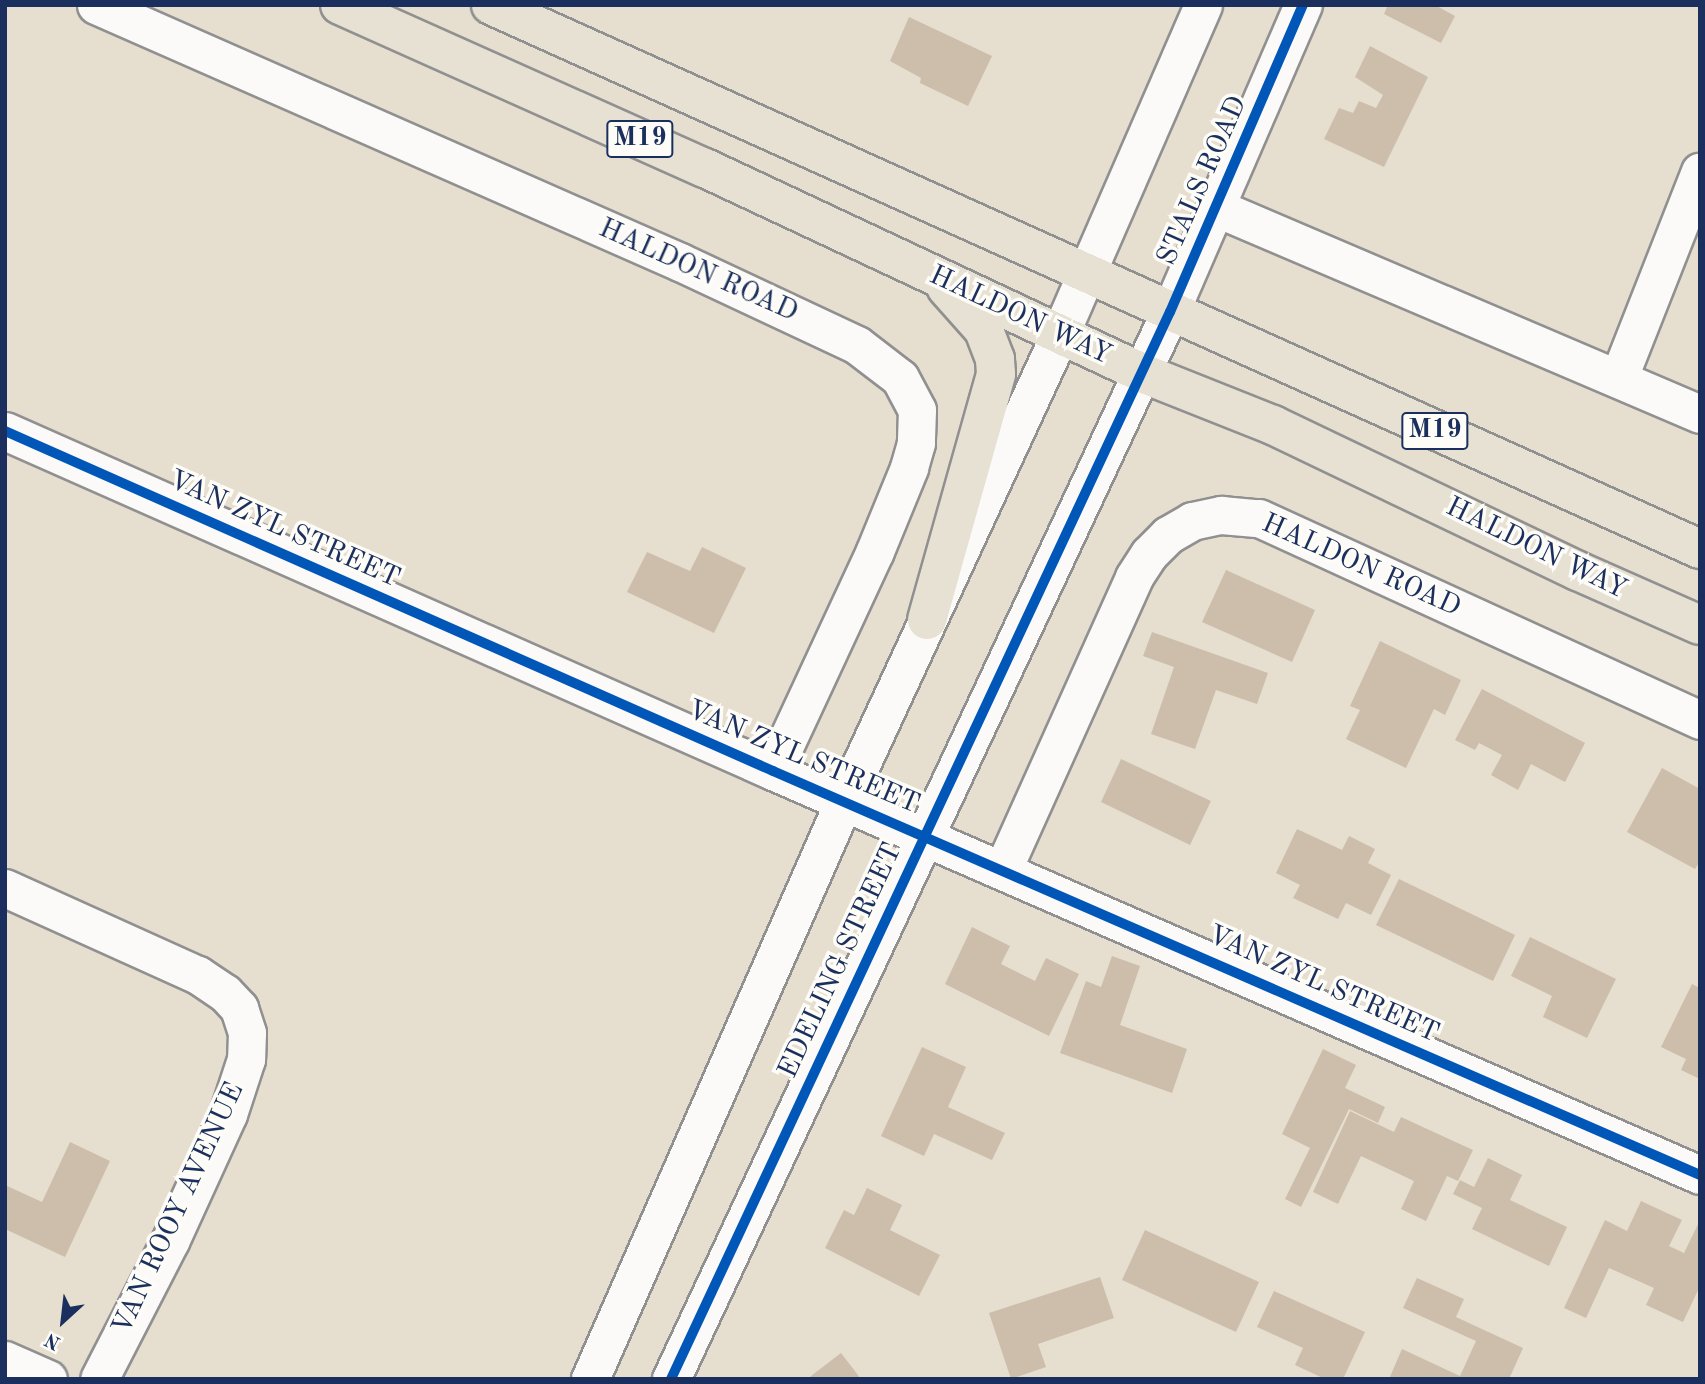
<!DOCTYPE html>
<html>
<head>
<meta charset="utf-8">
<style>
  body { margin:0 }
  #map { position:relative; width:1705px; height:1384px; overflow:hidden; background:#e6dece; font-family:"Old Standard TT",serif }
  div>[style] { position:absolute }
  .building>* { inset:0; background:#cdbeac }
  .roads { filter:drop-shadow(2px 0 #919090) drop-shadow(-2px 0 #919090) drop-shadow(0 2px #919090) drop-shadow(0 -2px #919090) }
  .minor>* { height:37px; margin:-18.5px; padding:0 18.5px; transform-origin:18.5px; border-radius:18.5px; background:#fbfaf8 }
  .highway>* { height:38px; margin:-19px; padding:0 19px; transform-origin:19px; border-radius:19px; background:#e6e1d3 }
  .cycleway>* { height:10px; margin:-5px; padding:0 5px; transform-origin:5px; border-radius:5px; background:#0057b8 }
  span { translate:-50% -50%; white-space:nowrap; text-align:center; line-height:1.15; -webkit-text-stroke:7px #fdfcf7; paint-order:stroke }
  .shield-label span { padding:2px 5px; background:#fdfcf7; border:2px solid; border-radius:5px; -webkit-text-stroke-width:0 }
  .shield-label { font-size:26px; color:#1b2f5e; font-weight:700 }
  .street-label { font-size:28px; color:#1b2f5e }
  .frame { position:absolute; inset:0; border:7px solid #1b2f5e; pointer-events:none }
  .north { position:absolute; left:28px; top:1286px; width:70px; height:70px; -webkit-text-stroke:5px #fdfcf7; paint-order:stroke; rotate:207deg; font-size:19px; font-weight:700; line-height:28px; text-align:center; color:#1b2f5e }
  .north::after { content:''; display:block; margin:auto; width:24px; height:32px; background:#1b2f5e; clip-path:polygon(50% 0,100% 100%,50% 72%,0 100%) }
</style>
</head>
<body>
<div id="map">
  <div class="building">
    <div style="clip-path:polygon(1388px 5px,1435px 5px,1455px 16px,1441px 43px,1384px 14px)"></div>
    <div style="clip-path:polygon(909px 17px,992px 56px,968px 106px,920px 83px,921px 78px,890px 61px)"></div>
    <div style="clip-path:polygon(1370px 46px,1428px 77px,1384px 167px,1324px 139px,1339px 108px,1353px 113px,1359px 101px,1376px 108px,1383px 95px,1355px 77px)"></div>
    <div style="clip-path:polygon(702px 547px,746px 568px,714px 633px,627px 592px,647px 552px,690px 571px)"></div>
    <div style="clip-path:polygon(1226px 570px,1315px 610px,1292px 662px,1202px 622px)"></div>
    <div style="clip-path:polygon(1152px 632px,1268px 673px,1257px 704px,1216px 690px,1195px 749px,1151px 734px,1174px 667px,1143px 656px)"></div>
    <div style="clip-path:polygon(1380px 641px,1461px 680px,1445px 715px,1434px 709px,1406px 768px,1346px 739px,1360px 710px,1350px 706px)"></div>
    <div style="clip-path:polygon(1482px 689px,1585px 743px,1565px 782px,1531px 764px,1518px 790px,1491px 775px,1502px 755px,1479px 743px,1475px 750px,1455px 740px)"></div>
    <div style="clip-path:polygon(1121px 759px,1211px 801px,1190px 845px,1101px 802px)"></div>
    <div style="clip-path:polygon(1662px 768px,1700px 789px,1700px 861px,1695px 869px,1627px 832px)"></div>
    <div style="clip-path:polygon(1297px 829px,1342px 850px,1349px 836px,1375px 849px,1368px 863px,1391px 875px,1371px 915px,1346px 903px,1338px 919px,1293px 898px,1300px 885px,1276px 873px)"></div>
    <div style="clip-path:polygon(1399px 879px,1515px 935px,1493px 981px,1376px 925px)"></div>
    <div style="clip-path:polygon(972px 927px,1010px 946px,1001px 964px,1035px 981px,1046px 958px,1079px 974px,1049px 1036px,945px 984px)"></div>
    <div style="clip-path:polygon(1530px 937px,1616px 979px,1587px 1038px,1543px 1017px,1552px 996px,1511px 976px)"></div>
    <div style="clip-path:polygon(1112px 956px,1140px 966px,1120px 1025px,1187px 1049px,1172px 1093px,1060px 1053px,1086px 981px,1101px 987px)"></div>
    <div style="clip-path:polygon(1692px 984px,1700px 988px,1700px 1079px,1681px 1070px,1686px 1059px,1661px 1047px)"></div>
    <div style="clip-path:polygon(922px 1047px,966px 1067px,948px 1107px,1005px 1133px,992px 1160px,934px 1134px,924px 1156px,881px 1136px)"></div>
    <div style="clip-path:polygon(1323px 1049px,1356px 1065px,1345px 1088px,1385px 1107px,1378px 1123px,1349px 1109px,1301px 1207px,1285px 1199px,1310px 1148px,1282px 1134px)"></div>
    <div style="clip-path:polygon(1350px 1111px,1394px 1132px,1401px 1117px,1473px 1150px,1458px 1181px,1447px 1176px,1426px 1221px,1401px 1209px,1414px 1181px,1361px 1156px,1338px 1204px,1313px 1192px)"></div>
    <div style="clip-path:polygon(70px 1142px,110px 1161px,65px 1257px,5px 1229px,5px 1185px,42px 1202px)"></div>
    <div style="clip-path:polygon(1488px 1158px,1522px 1175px,1510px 1200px,1567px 1227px,1549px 1266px,1472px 1229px,1482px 1208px,1453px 1194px,1460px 1180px,1474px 1187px)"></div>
    <div style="clip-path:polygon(867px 1188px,902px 1205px,890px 1230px,940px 1255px,919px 1296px,825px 1248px,844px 1210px,854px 1215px)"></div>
    <div style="clip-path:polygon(1641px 1201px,1682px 1220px,1669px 1246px,1684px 1253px,1700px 1220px,1700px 1286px,1683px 1322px,1646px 1305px,1654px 1288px,1609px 1268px,1586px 1318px,1564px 1308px,1605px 1220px,1627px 1231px)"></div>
    <div style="clip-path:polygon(1145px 1230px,1259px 1282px,1236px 1332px,1122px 1280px)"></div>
    <div style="clip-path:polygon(1100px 1277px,1114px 1318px,1038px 1344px,1046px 1367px,1011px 1379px,989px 1313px)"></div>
    <div style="clip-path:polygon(1417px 1278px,1464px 1299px,1456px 1317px,1523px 1348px,1509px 1379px,1389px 1379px,1402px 1349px,1460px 1376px,1476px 1341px,1403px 1308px)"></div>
    <div style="clip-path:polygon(1274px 1291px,1365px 1332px,1343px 1379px,1325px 1379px,1295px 1365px,1303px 1348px,1257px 1327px)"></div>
    <div style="clip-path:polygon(841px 1353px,861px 1379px,807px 1379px)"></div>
  </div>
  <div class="roads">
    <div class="minor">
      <div style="left:96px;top:5px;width:638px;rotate:23.75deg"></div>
      <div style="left:680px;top:262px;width:195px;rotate:25.1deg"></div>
      <div style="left:857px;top:345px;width:54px;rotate:37.5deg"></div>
      <div style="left:900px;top:378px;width:36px;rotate:62deg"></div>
      <div style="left:917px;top:410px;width:33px;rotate:92deg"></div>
      <div style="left:916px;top:443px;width:26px;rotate:106deg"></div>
      <div style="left:909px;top:468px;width:90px;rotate:112.3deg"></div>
      <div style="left:875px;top:551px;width:242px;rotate:114.9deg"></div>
      <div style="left:1217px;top:208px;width:525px;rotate:23.1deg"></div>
      <div style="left:1619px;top:377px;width:221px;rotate:-68.5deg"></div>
      <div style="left:5px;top:431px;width:840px;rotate:23.88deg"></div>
      <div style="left:773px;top:771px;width:1011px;rotate:23.55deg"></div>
      <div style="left:1003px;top:869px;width:320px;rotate:-65.8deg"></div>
      <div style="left:1134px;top:577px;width:27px;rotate:-57deg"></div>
      <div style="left:1149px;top:554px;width:27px;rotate:-45deg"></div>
      <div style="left:1168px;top:535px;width:28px;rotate:-30deg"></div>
      <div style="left:1192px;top:521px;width:30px;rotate:-12deg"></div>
      <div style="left:1221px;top:515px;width:38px;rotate:5deg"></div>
      <div style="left:1259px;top:518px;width:485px;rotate:24.6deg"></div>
      <div style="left:5px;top:888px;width:212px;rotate:24.3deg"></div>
      <div style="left:198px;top:975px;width:32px;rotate:34deg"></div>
      <div style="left:225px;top:993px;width:21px;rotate:47deg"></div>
      <div style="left:239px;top:1008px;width:26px;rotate:72deg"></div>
      <div style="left:247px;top:1033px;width:26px;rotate:92deg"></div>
      <div style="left:246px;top:1059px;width:58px;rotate:108.1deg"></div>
      <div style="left:228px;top:1114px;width:140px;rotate:114.5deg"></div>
      <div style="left:170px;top:1241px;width:155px;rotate:117.2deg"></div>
      <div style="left:5px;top:1360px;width:47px;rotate:23.8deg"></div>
      <div style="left:590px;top:1379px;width:631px;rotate:-66.28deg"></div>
      <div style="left:844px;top:801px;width:515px;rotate:-65.18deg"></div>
      <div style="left:1060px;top:334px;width:359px;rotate:-66.5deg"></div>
      <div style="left:671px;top:1379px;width:1178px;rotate:-64.94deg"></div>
      <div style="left:1170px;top:312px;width:335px;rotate:-66.6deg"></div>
    </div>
    <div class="highway">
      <div style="left:340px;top:5px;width:400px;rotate:24.1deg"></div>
      <div style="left:705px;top:168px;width:483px;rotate:25.1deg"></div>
      <div style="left:1142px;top:373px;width:141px;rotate:21.7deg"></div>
      <div style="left:1273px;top:425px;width:338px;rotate:25.6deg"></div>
      <div style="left:1578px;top:571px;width:133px;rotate:23.9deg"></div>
      <div style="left:491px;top:5px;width:1326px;rotate:24.23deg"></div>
      <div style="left:927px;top:620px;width:255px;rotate:-74.3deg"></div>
      <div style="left:996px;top:374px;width:15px;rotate:-94deg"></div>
      <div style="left:995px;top:359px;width:31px;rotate:-111deg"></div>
      <div style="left:984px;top:330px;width:57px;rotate:-131.5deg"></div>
    </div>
  </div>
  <div class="cycleway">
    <div style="left:5px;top:431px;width:840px;rotate:23.88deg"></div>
    <div style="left:773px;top:771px;width:1011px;rotate:23.55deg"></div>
    <div style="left:671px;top:1379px;width:1178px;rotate:-64.94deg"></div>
    <div style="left:1170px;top:312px;width:335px;rotate:-66.6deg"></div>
  </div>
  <div class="shield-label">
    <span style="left:640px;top:139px">M19</span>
    <span style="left:1435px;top:431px">M19</span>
  </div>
  <div class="street-label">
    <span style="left:1203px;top:181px;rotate:-66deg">STALS ROAD</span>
    <span style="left:698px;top:271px;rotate:24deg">HALDON ROAD</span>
    <span style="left:1020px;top:316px;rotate:25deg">HALDON WAY</span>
    <span style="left:284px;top:530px;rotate:24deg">VAN ZYL STREET</span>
    <span style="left:1536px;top:549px;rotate:26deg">HALDON WAY</span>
    <span style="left:1361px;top:566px;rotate:24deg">HALDON ROAD</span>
    <span style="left:803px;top:758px;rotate:23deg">VAN ZYL STREET</span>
    <span style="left:841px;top:961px;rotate:-65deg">EDELING STREET</span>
    <span style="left:1323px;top:985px;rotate:24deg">VAN ZYL STREET</span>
    <span style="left:179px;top:1209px;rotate:-65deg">VAN ROOY AVENUE</span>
  </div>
  <div class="frame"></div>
  <div class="north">N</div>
</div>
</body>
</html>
